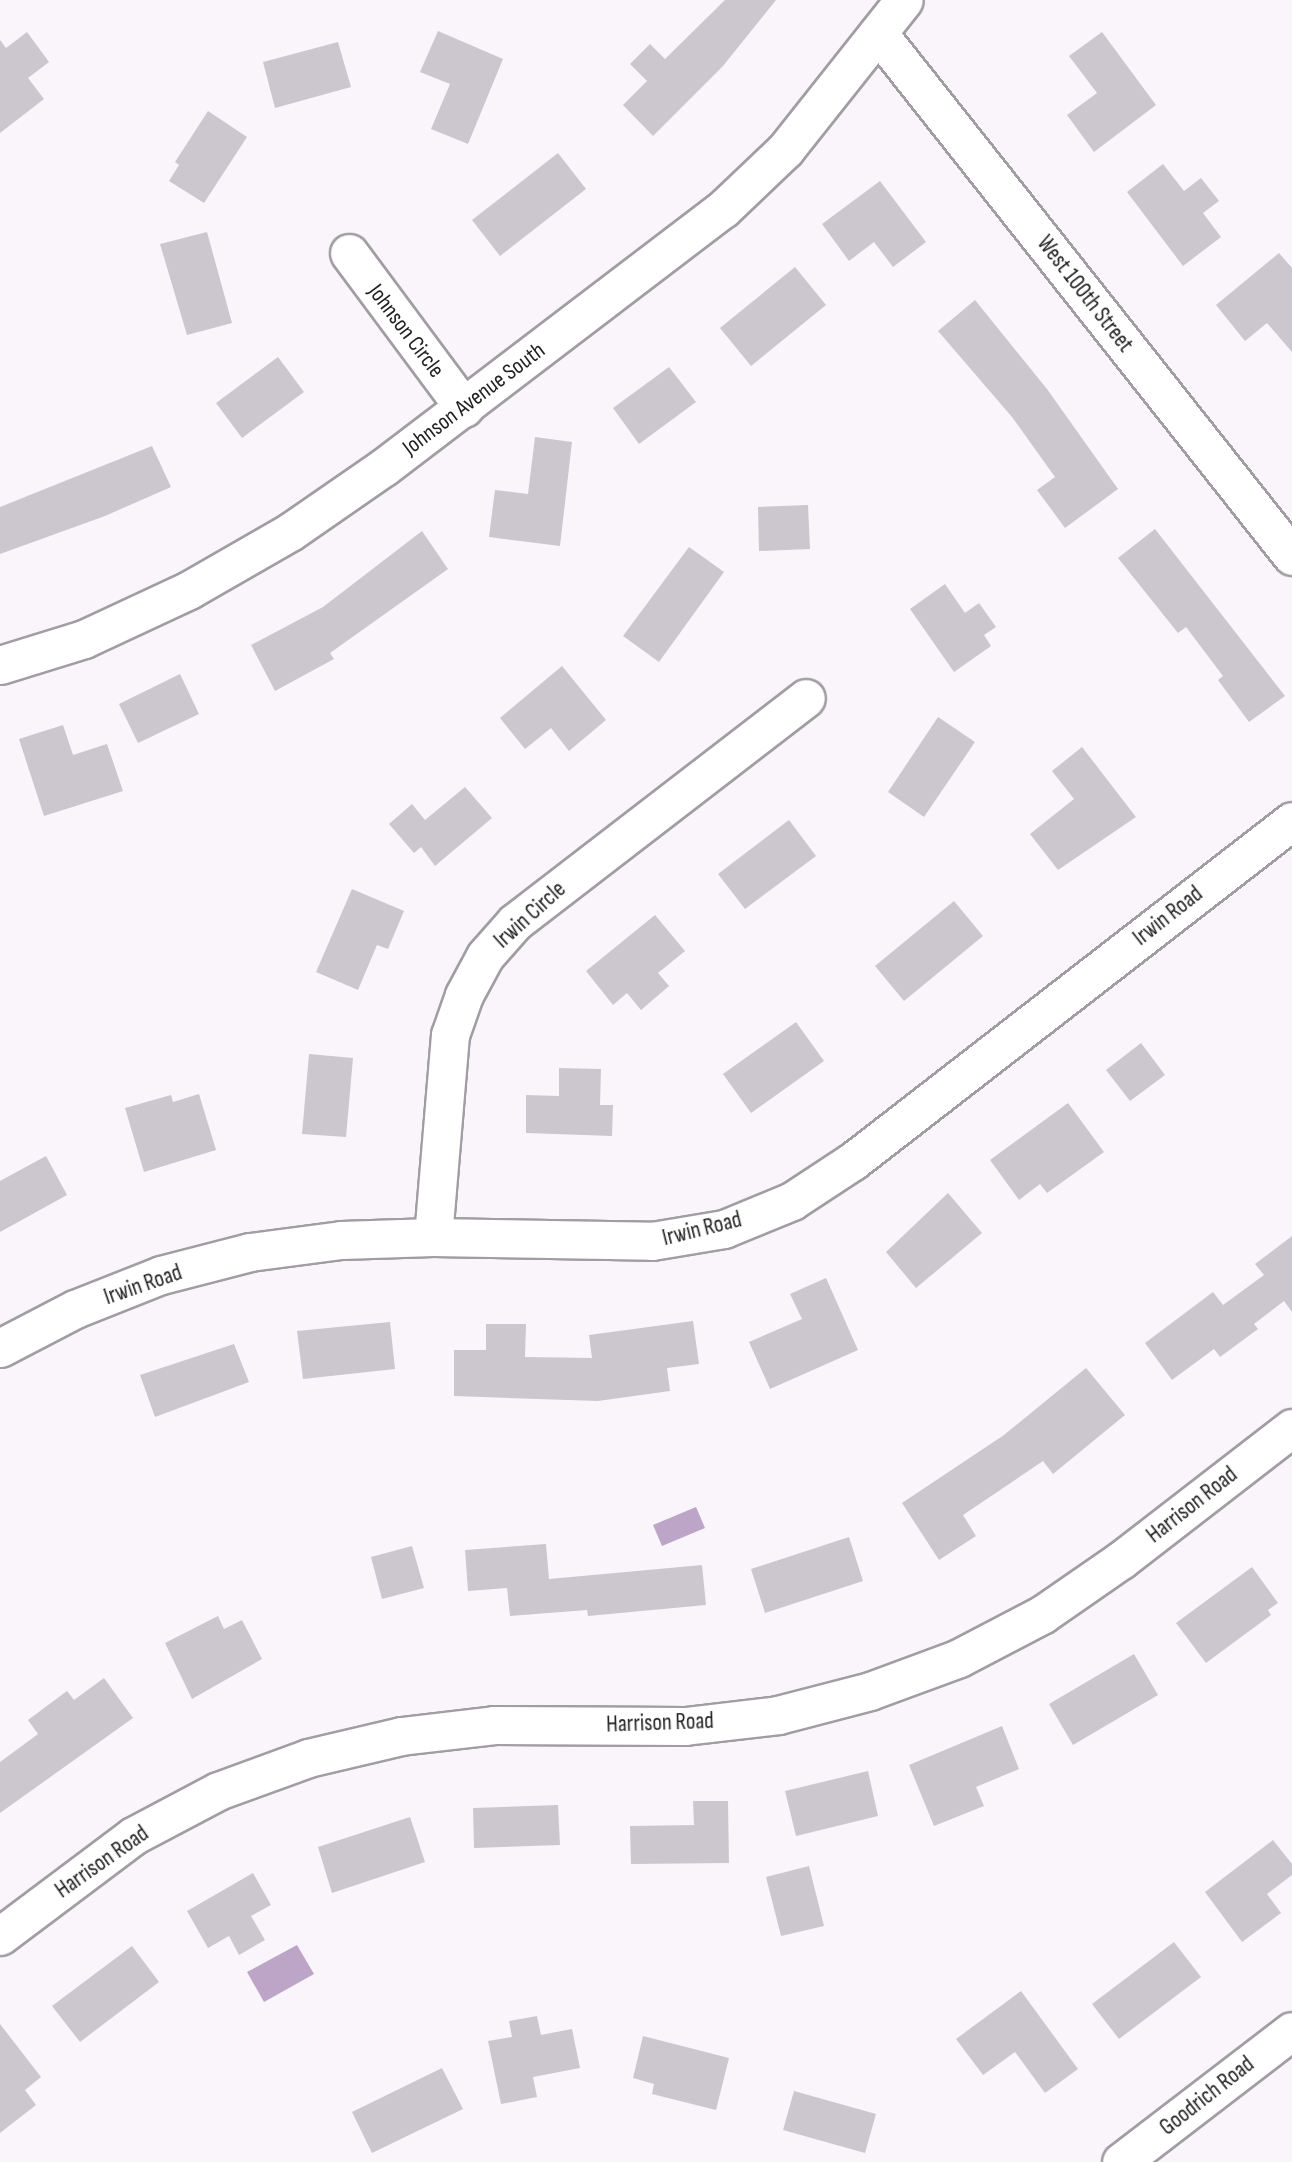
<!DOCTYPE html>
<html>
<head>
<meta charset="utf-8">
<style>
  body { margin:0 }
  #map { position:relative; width:1292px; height:2162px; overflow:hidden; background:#f9f5fb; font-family:"Sofia Sans Condensed",sans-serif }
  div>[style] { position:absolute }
  .water>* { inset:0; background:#bca5c7 }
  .building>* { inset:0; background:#ccc7ce }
  .roads { filter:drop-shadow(2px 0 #a19da3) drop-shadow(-2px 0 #a19da3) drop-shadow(0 2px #a19da3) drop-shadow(0 -2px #a19da3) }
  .minor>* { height:37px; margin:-18.5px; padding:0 18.5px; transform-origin:18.5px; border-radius:18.5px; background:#fff }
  span { translate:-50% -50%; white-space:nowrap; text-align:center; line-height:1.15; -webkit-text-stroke:6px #fff; paint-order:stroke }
  .street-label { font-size:23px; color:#201e20 }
</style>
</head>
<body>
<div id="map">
  <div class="water">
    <div style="clip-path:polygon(696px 1507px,705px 1528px,662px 1546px,653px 1525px)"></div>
    <div style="clip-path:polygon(297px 1945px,314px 1974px,264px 2002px,247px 1972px)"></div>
  </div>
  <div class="building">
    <div style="clip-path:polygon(725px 0,776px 0,723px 66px,653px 136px,623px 105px,647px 81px,630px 64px,650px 44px,665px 59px)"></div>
    <div style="clip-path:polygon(438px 31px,503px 59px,468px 144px,431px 129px,450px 84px,420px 72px)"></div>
    <div style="clip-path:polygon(27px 32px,49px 62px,28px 78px,44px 99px,0 133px,0 40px,6px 48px)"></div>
    <div style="clip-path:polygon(1102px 32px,1156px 105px,1094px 152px,1067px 115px,1097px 93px,1069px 56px)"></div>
    <div style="clip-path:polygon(338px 42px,351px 87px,275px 108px,263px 62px)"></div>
    <div style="clip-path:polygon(208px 111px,247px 137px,204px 203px,169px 181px,179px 165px,175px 162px)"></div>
    <div style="clip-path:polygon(558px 153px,586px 189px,500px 256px,472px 220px)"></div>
    <div style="clip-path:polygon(1163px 164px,1184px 191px,1201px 178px,1219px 201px,1203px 213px,1221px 237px,1183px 266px,1127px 192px)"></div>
    <div style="clip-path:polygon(880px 181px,926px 242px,893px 267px,874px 242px,849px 261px,822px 224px)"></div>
    <div style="clip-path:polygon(207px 232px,232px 323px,187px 335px,160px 244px)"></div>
    <div style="clip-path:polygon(1279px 253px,1292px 268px,1292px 352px,1267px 323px,1245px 341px,1216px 305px)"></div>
    <div style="clip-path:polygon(795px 267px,826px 305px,751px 366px,720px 328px)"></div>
    <div style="clip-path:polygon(975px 300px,1047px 389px,1118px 489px,1065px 528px,1037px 490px,1055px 477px,1012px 417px,938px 331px)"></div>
    <div style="clip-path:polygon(278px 357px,304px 392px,242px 438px,216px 403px)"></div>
    <div style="clip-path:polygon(669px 367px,696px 402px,639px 444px,613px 408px)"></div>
    <div style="clip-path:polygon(535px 437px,572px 442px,560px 546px,489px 537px,495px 490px,528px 494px)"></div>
    <div style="clip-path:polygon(152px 446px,171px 487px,105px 516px,0 554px,0 507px)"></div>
    <div style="clip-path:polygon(808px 505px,810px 549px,759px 551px,758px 507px)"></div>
    <div style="clip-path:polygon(1155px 529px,1285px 696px,1249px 722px,1218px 680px,1223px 676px,1186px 627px,1178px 633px,1118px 558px)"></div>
    <div style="clip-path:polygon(422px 531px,448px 569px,330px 653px,334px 659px,275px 691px,251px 645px,323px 607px)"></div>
    <div style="clip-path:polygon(689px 547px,724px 572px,659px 662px,623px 636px)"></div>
    <div style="clip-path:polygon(945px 584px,965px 613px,979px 603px,996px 627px,984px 635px,991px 646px,954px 672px,910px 609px)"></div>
    <div style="clip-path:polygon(562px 666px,606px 720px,569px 751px,551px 728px,525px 749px,500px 718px)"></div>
    <div style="clip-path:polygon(180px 674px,199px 714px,138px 743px,119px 704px)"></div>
    <div style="clip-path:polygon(938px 717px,975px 742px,924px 817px,888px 792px)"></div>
    <div style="clip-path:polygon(63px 725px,73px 755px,107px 744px,123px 791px,44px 816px,19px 739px)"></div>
    <div style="clip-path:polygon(1082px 747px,1136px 817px,1058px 870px,1030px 834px,1074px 799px,1052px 771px)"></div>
    <div style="clip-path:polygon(465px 787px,492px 818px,435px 866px,421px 847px,414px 853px,389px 824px,412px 804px,425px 820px)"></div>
    <div style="clip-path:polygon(789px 820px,816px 856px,745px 909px,718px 874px)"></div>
    <div style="clip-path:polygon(352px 889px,404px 911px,388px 949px,377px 945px,358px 990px,316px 972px)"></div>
    <div style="clip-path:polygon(954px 901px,983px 936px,904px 1001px,875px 966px)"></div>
    <div style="clip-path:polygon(655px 915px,685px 951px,658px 973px,669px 986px,641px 1010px,627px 993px,613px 1005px,586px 971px)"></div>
    <div style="clip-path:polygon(796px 1022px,824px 1061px,751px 1113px,723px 1074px)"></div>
    <div style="clip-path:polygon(1141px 1043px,1165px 1075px,1130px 1101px,1106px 1070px)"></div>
    <div style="clip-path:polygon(309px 1054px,353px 1058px,346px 1137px,302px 1134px)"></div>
    <div style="clip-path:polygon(559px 1068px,601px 1069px,600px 1105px,613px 1105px,612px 1136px,526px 1133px,526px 1095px,559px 1096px)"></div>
    <div style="clip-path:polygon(199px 1094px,216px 1150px,144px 1172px,125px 1108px,171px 1095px,173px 1102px)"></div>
    <div style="clip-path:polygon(1068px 1103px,1104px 1152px,1047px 1193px,1040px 1184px,1019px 1200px,990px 1160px)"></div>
    <div style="clip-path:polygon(46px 1156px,67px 1195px,0 1232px,0 1181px)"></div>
    <div style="clip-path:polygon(948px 1193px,982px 1233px,916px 1288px,886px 1252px)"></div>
    <div style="clip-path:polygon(1292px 1236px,1292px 1312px,1284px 1301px,1254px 1324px,1258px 1329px,1220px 1357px,1214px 1349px,1172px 1380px,1145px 1343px,1213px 1292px,1223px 1305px,1264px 1275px,1255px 1264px)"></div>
    <div style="clip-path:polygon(826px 1278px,858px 1350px,770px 1389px,749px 1342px,802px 1319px,790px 1294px)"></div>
    <div style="clip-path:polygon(693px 1321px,699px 1364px,667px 1368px,670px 1391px,598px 1401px,454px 1396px,454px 1350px,486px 1350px,486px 1324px,526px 1324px,525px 1357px,592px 1358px,589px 1335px)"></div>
    <div style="clip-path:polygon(390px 1322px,395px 1369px,303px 1379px,297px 1331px)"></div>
    <div style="clip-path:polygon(234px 1344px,249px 1382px,155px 1417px,140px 1375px)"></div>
    <div style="clip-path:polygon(1086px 1368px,1125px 1415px,1053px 1474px,1043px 1461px,963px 1515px,976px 1536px,939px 1560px,902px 1503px,1004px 1435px)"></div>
    <div style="clip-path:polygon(849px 1537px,863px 1581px,765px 1613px,751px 1569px)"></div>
    <div style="clip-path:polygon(546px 1544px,549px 1579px,702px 1565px,706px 1605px,588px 1616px,587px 1610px,510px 1616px,507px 1588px,468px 1591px,465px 1550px)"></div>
    <div style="clip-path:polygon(412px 1546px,424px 1588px,382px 1599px,371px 1557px)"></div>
    <div style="clip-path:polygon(1252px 1567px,1278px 1603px,1268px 1610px,1271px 1615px,1206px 1663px,1176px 1623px)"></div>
    <div style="clip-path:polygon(218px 1616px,224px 1629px,242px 1620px,262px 1659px,192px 1699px,165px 1643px)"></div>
    <div style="clip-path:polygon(1134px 1654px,1158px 1695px,1073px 1745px,1049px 1704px)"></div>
    <div style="clip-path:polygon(104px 1678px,133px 1718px,0 1813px,0 1762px,38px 1734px,28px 1720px,67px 1691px,74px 1700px)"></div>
    <div style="clip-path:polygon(1002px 1726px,1019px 1769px,976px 1787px,984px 1806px,934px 1826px,909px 1765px)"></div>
    <div style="clip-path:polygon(868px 1771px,878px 1816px,796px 1836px,785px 1791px)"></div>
    <div style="clip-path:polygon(693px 1801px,728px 1801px,729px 1863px,631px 1864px,630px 1826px,694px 1825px)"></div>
    <div style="clip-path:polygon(558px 1805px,560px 1845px,474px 1848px,473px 1808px)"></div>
    <div style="clip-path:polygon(410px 1817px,425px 1862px,332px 1893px,318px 1847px)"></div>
    <div style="clip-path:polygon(1273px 1840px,1292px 1864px,1292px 1875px,1267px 1894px,1281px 1913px,1242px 1942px,1205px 1892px)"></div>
    <div style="clip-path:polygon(809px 1866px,824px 1926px,781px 1936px,766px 1877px)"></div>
    <div style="clip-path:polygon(253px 1873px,271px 1905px,251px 1916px,265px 1940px,239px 1955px,229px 1936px,208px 1948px,187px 1911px)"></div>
    <div style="clip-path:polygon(1174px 1942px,1201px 1977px,1119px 2039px,1092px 2004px)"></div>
    <div style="clip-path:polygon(132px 1946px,159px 1982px,80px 2042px,52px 2006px)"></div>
    <div style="clip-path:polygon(1021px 1991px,1078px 2069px,1045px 2093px,1015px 2052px,983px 2075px,956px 2039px)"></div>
    <div style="clip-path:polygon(537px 2016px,541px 2035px,572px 2029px,580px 2068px,533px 2077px,537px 2097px,501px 2104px,488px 2041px,512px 2037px,509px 2021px)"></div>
    <div style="clip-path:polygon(0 2024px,41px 2077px,25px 2090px,36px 2105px,0 2133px)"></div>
    <div style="clip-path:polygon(643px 2036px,729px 2058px,716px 2110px,652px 2094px,654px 2084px,633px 2078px)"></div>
    <div style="clip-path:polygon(442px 2068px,463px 2109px,372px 2153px,352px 2112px)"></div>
    <div style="clip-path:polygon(794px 2091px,876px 2114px,865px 2153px,783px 2130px)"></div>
  </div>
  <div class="roads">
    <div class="minor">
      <div style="left:878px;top:33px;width:667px;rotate:51.64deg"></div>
      <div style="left:349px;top:253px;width:193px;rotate:53.4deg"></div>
      <div style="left:0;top:665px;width:88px;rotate:-17.2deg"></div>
      <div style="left:84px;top:639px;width:116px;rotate:-25deg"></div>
      <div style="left:189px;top:590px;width:116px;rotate:-29.9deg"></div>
      <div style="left:290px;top:532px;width:114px;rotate:-34.7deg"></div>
      <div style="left:384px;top:467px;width:426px;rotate:-37.3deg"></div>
      <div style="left:723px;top:209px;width:86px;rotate:-43.6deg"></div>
      <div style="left:785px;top:150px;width:191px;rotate:-51.6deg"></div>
      <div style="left:433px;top:1237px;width:203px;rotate:-85.2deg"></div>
      <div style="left:450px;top:1035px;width:42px;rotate:-70.7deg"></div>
      <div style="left:464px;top:995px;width:44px;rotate:-61.7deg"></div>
      <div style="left:485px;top:956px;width:45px;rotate:-48.6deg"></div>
      <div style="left:515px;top:922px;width:367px;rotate:-37.6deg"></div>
      <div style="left:0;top:1348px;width:85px;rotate:-27.5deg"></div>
      <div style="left:75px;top:1309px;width:92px;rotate:-21.6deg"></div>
      <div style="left:161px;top:1275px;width:92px;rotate:-14.5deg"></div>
      <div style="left:250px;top:1252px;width:92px;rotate:-7.5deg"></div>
      <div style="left:341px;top:1240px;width:92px;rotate:-1.9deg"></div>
      <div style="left:433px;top:1237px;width:219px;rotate:1deg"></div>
      <div style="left:652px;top:1241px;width:73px;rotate:-9.5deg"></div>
      <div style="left:724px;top:1229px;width:74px;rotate:-22.4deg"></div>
      <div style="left:792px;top:1201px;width:73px;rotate:-33.3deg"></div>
      <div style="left:853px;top:1161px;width:555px;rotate:-37.76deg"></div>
      <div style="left:0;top:1936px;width:166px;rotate:-36.9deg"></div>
      <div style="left:133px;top:1836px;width:96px;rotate:-27.9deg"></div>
      <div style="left:218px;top:1791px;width:96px;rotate:-20.1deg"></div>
      <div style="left:308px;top:1758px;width:96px;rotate:-13.3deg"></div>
      <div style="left:401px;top:1736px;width:94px;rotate:-6.7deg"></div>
      <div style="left:494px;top:1725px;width:191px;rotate:0.3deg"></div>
      <div style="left:685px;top:1726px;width:94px;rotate:-6.7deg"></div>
      <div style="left:778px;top:1715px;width:95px;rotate:-14.6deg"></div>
      <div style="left:870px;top:1691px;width:95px;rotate:-20.3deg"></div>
      <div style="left:959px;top:1658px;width:95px;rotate:-27.6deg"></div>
      <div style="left:1043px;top:1614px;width:95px;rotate:-34.7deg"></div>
      <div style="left:1121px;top:1560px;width:216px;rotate:-37.7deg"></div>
      <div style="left:1121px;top:2162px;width:215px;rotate:-37.5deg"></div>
    </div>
  </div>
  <div class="street-label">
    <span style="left:1085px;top:294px;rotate:52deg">West 100th Street</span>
    <span style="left:406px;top:331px;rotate:53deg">Johnson Circle</span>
    <span style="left:474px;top:399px;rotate:-37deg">Johnson Avenue South</span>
    <span style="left:530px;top:915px;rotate:-42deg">Irwin Circle</span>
    <span style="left:1168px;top:916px;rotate:-38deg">Irwin Road</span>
    <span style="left:702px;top:1229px;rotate:-14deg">Irwin Road</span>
    <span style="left:143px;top:1285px;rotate:-19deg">Irwin Road</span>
    <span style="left:1192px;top:1505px;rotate:-38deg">Harrison Road</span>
    <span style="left:660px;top:1723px;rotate:-2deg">Harrison Road</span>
    <span style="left:102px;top:1862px;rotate:-35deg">Harrison Road</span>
    <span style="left:1207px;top:2096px;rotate:-38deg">Goodrich Road</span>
  </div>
</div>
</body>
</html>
